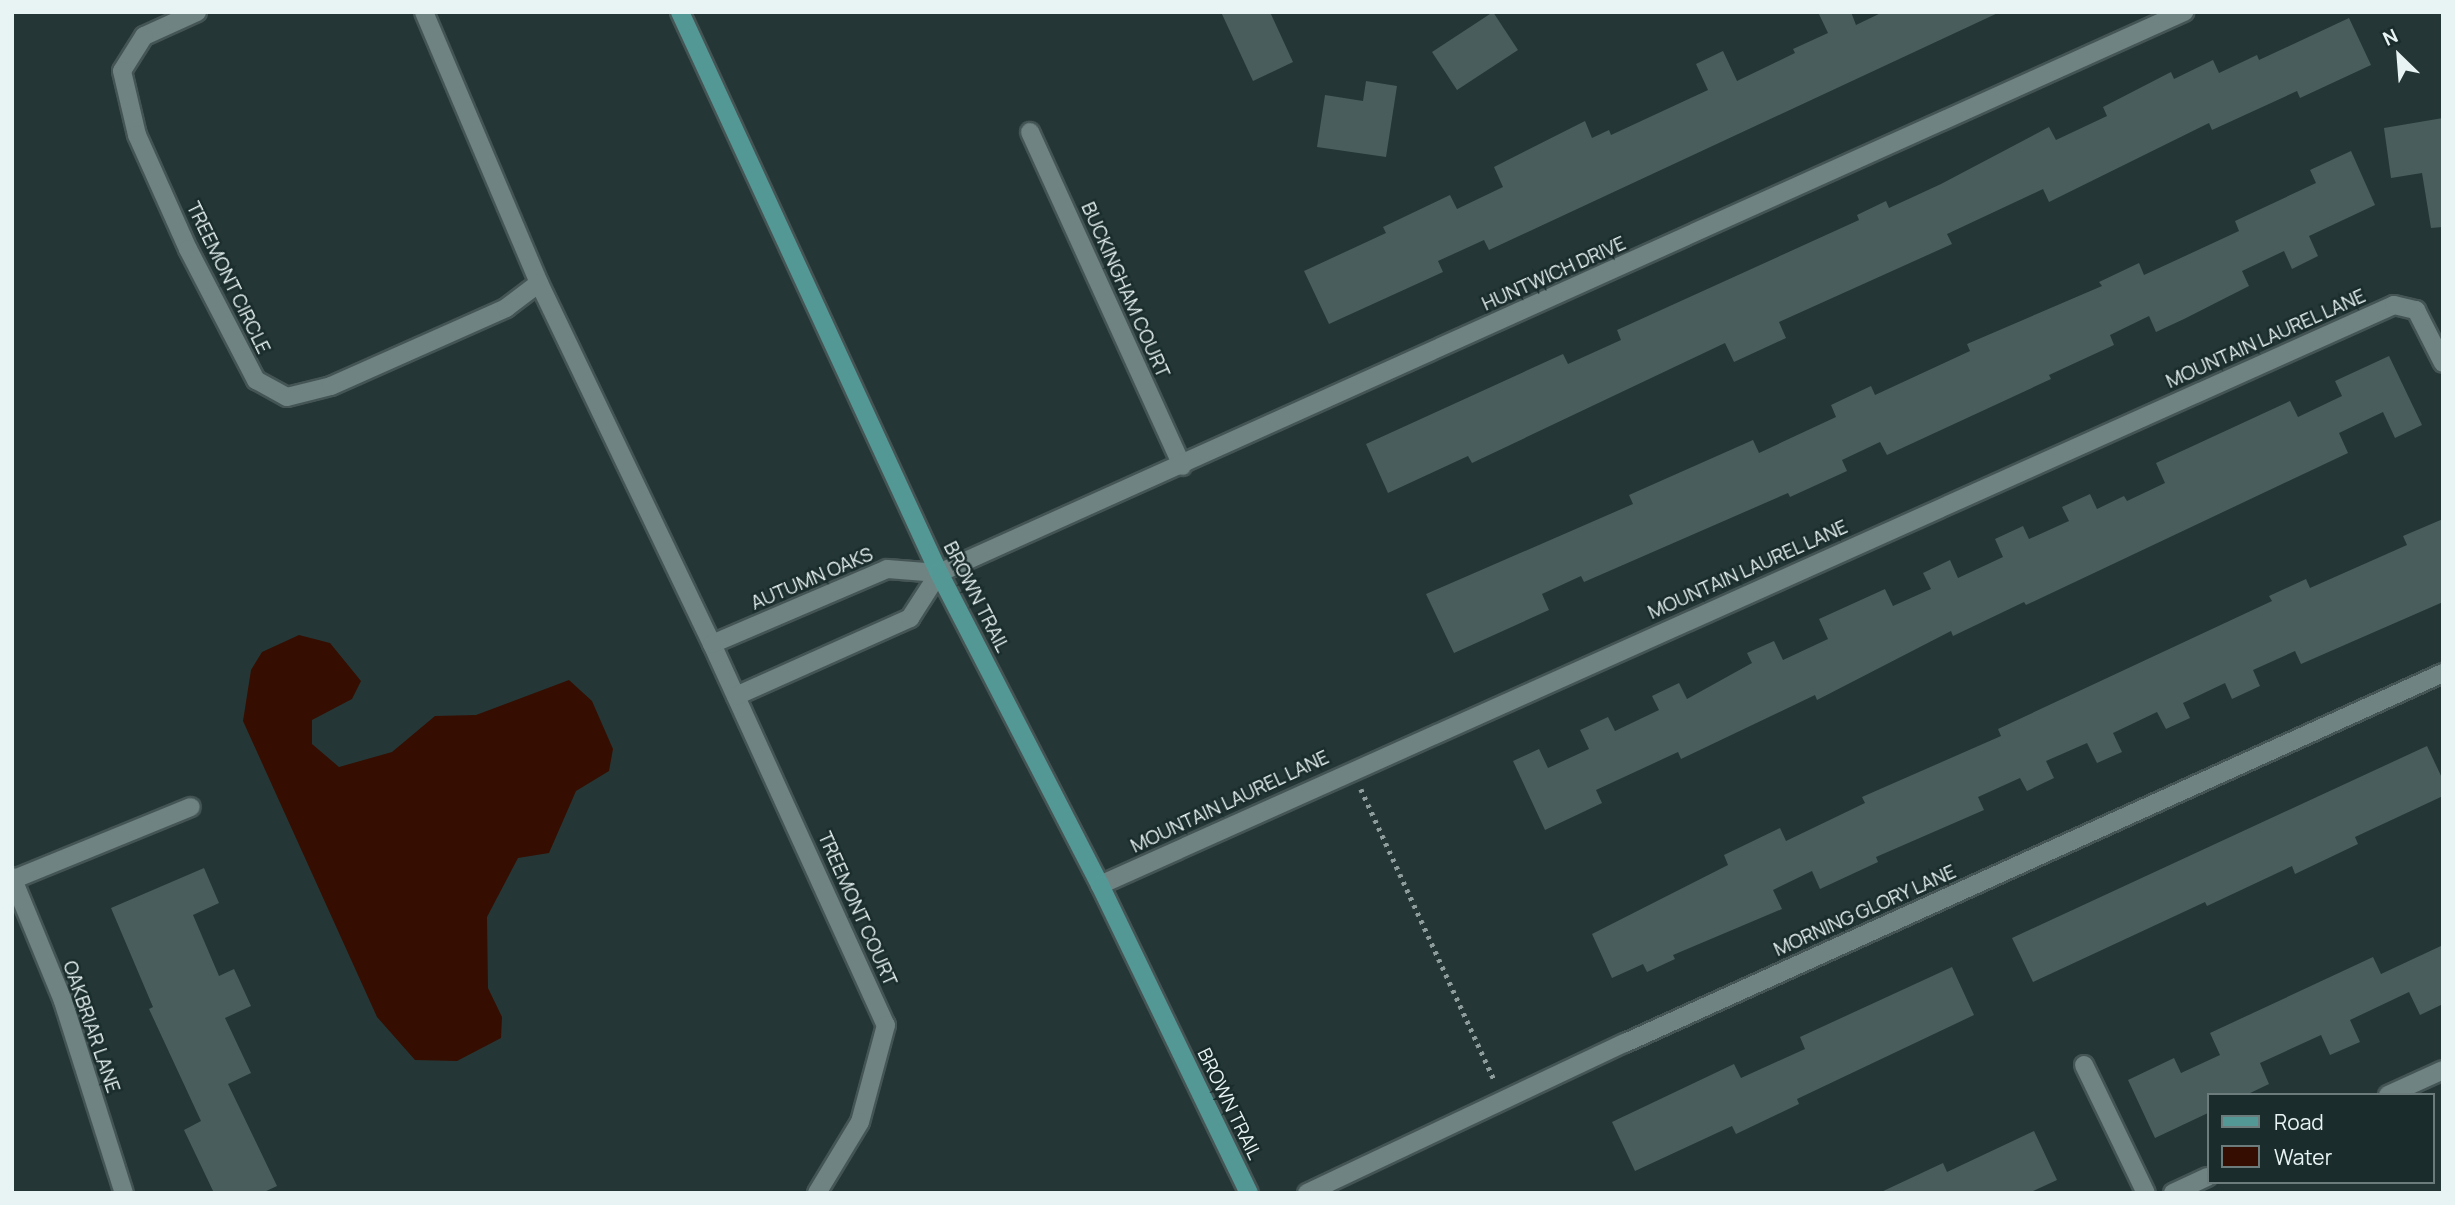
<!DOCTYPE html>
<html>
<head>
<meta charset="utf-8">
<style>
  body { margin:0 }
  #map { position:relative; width:2455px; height:1205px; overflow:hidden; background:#243736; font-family:Manrope,sans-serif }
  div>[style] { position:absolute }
  .water>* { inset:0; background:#350e01 }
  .building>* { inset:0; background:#495d5c }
  .path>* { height:4.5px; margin-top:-2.25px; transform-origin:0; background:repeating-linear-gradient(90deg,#8e9d9c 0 3.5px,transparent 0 8.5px) }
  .roads { filter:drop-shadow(2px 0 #455555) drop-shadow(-2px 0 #455555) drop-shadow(0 2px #455555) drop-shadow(0 -2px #455555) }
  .street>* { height:18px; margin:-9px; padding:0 9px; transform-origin:9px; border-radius:9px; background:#6e8382 }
  .secondary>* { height:18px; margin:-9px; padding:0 9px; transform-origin:9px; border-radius:9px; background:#549896 }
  span { translate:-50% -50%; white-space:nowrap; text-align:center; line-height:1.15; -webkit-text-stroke:5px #1a2d2c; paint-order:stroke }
  .street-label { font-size:19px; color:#e8f3f3 }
  .frame { position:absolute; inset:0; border:14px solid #e8f3f3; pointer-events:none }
  .legend { position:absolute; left:2207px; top:1093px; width:228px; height:91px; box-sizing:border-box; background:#1a2d2c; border:2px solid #6c7c7c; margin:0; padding:9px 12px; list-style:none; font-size:21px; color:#e8f3f3 }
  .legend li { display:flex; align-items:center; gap:14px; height:35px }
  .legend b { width:35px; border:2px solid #6c7c7c }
  .north { position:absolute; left:2364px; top:21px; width:70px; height:70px; -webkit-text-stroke:5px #1a2d2c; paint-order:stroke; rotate:335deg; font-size:19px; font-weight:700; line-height:28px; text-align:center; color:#e8f3f3 }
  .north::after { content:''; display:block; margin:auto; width:24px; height:32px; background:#e8f3f3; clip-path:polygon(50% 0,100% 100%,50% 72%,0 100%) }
</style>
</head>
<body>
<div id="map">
  <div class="water">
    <div style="clip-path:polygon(299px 635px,330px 643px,361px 681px,352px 699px,312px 720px,312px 744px,339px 767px,392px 752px,435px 716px,476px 715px,569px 680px,592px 701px,613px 749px,609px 771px,576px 791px,549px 853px,518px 858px,487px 917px,488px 988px,502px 1017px,501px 1038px,457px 1061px,415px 1060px,377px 1017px,243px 721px,251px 670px,262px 652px)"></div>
  </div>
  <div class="building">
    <div style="clip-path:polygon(1221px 12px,1270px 12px,1293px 62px,1253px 81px)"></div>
    <div style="clip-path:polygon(1493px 12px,1518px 50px,1457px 90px,1432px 52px)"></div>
    <div style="clip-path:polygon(1818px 12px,1851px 12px,1856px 25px,1883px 12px,2000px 12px,1489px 250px,1484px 240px,1438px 261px,1443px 272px,1329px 324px,1304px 271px,1386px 233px,1383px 227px,1450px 195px,1457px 209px,1503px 187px,1494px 167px,1585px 121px,1592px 138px,1609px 130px,1611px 135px,1708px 90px,1696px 64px,1723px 51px,1737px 81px,1795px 53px,1793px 49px,1828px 33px)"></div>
    <div style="clip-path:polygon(2349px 18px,2371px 65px,2300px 98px,2297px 91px,2212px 130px,2209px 123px,2049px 202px,2043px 189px,1947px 234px,1952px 244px,1779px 322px,1786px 338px,1734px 362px,1725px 343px,1472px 463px,1468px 456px,1388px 493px,1366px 444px,1563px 354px,1568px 364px,1621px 340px,1617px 330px,1859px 220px,1857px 215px,1886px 201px,1889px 208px,1941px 184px,2049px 127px,2056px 140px,2107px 116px,2103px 107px,2171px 72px,2174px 79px,2213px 60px,2219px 73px,2257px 55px,2259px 60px)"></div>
    <div style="clip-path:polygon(1366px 81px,1397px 86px,1386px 157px,1317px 147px,1325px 95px,1363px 101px)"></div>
    <div style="clip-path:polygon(2443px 118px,2443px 227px,2431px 228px,2422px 173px,2391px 178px,2384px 128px)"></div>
    <div style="clip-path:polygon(2351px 151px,2375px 205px,2309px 236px,2318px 256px,2292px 269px,2284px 251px,2242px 271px,2249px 286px,2184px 319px,2156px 332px,2149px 316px,2110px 335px,2114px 345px,2049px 375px,2051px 379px,1887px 455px,1880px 442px,1842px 460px,1847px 471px,1790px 497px,1788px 493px,1584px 582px,1581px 576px,1542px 594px,1549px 610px,1454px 653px,1426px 594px,1633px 504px,1629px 495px,1753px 440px,1759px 453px,1836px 417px,1831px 405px,1871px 386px,1875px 395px,1970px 351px,1967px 344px,2102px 286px,2099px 282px,2139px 263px,2144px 275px,2239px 231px,2235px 221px,2316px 183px,2310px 170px)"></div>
    <div style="clip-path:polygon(2389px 356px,2422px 425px,2395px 438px,2383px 412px,2339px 433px,2348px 453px,2026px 605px,2024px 602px,1953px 636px,1951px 631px,1817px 700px,1815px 695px,1681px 759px,1678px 752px,1596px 790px,1602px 803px,1545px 830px,1513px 761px,1539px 749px,1548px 768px,1589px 749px,1580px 730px,1608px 717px,1615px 731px,1659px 710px,1652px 696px,1679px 683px,1687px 699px,1752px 663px,1747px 653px,1774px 641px,1783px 660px,1828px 639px,1819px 619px,1885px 589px,1893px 606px,1931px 589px,1923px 573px,1950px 560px,1958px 578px,2003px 557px,1995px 539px,2023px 526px,2029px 539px,2069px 521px,2062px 507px,2090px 494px,2097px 509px,2124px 496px,2127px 501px,2165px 483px,2156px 463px,2290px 401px,2298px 417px,2342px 396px,2335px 381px)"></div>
    <div style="clip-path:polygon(2443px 519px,2443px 602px,2301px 664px,2295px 651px,2253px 670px,2260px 686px,2232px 699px,2225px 683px,2183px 703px,2190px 718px,2166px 729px,2157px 712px,2113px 733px,2122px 752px,2097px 763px,2087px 743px,2046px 761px,2054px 778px,2027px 791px,2020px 778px,1978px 797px,1984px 810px,1876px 857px,1878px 862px,1820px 889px,1812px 871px,1773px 890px,1782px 909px,1673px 955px,1675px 959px,1647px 972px,1643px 964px,1612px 978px,1592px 934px,1728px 865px,1724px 855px,1780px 828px,1786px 841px,1865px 803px,1862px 797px,2001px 736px,1998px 729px,2272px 601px,2269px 596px,2306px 579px,2310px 588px,2407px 545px,2403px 536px)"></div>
    <div style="clip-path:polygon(2427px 746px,2443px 780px,2443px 796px,2355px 837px,2358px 844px,2295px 874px,2292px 866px,2207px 906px,2205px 902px,2033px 982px,2012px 938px)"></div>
    <div style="clip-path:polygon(204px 868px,219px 903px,193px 915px,219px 976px,234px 969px,251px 1006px,225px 1018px,251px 1073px,228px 1084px,277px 1186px,262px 1193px,214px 1193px,184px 1130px,201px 1121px,149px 1009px,153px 1007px,111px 908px)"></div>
    <div style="clip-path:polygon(2443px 945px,2443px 1004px,2420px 1015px,2409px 992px,2350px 1020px,2360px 1042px,2330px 1055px,2321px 1035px,2260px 1063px,2269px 1084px,2246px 1095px,2208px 1095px,2208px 1113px,2155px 1138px,2128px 1080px,2174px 1058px,2181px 1073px,2220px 1055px,2210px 1033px,2373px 957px,2381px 974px)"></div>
    <div style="clip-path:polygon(1952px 967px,1974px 1015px,1797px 1099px,1799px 1104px,1736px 1134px,1732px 1126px,1635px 1171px,1612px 1122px,1734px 1064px,1741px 1078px,1805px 1049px,1800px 1037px)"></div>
    <div style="clip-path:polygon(2034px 1131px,2057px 1180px,2029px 1193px,1879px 1193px,1943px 1163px,1947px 1172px)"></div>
  </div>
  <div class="path">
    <div style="left:1361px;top:789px;width:320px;rotate:65.4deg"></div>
  </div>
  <div class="roads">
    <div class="street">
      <div style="left:197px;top:12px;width:58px;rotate:155.6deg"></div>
      <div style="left:144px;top:36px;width:41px;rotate:122.2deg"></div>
      <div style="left:122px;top:71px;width:66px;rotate:76.8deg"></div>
      <div style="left:137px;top:135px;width:125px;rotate:65.9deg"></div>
      <div style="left:188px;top:249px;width:148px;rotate:62.6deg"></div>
      <div style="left:256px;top:380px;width:35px;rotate:29deg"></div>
      <div style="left:287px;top:397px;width:45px;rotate:-14deg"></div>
      <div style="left:331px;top:386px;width:192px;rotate:-24deg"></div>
      <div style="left:506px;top:308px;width:41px;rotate:-37.1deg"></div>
      <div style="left:539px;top:283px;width:294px;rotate:-113deg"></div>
      <div style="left:1030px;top:132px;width:367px;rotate:65.5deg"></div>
      <div style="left:539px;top:283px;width:400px;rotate:64.4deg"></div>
      <div style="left:712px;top:644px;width:419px;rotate:65.5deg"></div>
      <div style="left:886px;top:1025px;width:100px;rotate:105deg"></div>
      <div style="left:860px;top:1122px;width:83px;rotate:121.2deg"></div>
      <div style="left:712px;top:644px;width:190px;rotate:-23.2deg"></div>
      <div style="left:887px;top:569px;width:52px;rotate:4.4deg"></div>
      <div style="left:939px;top:573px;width:1366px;rotate:-24.26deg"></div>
      <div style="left:736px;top:696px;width:191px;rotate:-24.1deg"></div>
      <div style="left:910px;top:618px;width:54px;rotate:-57.2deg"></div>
      <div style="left:12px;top:877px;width:134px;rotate:67.6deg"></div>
      <div style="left:63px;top:1001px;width:201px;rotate:72.4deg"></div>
      <div style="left:12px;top:880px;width:193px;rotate:-22.2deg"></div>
      <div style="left:1100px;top:885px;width:1418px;rotate:-24.14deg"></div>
      <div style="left:2394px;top:305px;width:23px;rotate:13deg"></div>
      <div style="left:2416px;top:310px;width:59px;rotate:63deg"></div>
      <div style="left:2084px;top:1065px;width:142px;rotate:64.2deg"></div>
      <div style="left:2388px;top:1095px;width:60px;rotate:-24.4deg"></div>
      <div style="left:1307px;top:1193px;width:352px;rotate:-25.3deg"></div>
      <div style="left:1625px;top:1043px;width:898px;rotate:-24.34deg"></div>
      <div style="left:2173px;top:1193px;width:38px;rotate:-25deg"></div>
    </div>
    <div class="secondary">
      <div style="left:680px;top:12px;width:618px;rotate:65.22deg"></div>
      <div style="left:939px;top:573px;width:351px;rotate:62.7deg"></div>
      <div style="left:1100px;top:885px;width:342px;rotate:64.2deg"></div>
    </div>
  </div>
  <div class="street-label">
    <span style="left:1554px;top:274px;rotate:-24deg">HUNTWICH DRIVE</span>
    <span style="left:228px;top:278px;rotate:64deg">TREEMONT CIRCLE</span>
    <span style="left:1125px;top:290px;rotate:66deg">BUCKINGHAM COURT</span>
    <span style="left:2266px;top:339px;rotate:-24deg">MOUNTAIN LAUREL LANE</span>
    <span style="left:1748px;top:570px;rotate:-24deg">MOUNTAIN LAUREL LANE</span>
    <span style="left:812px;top:579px;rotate:-23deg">AUTUMN OAKS</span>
    <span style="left:976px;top:597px;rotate:63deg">BROWN TRAIL</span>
    <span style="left:1230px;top:802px;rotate:-25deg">MOUNTAIN LAUREL LANE</span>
    <span style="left:857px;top:909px;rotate:66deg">TREEMONT COURT</span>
    <span style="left:1865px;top:911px;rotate:-24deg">MORNING GLORY LANE</span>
    <span style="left:91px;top:1027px;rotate:71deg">OAKBRIAR LANE</span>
    <span style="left:1229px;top:1104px;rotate:64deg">BROWN TRAIL</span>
  </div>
  <div class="frame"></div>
  <ul class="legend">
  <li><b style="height:9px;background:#549896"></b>Road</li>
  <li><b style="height:19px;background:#350e01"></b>Water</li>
  </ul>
  <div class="north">N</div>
</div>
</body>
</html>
